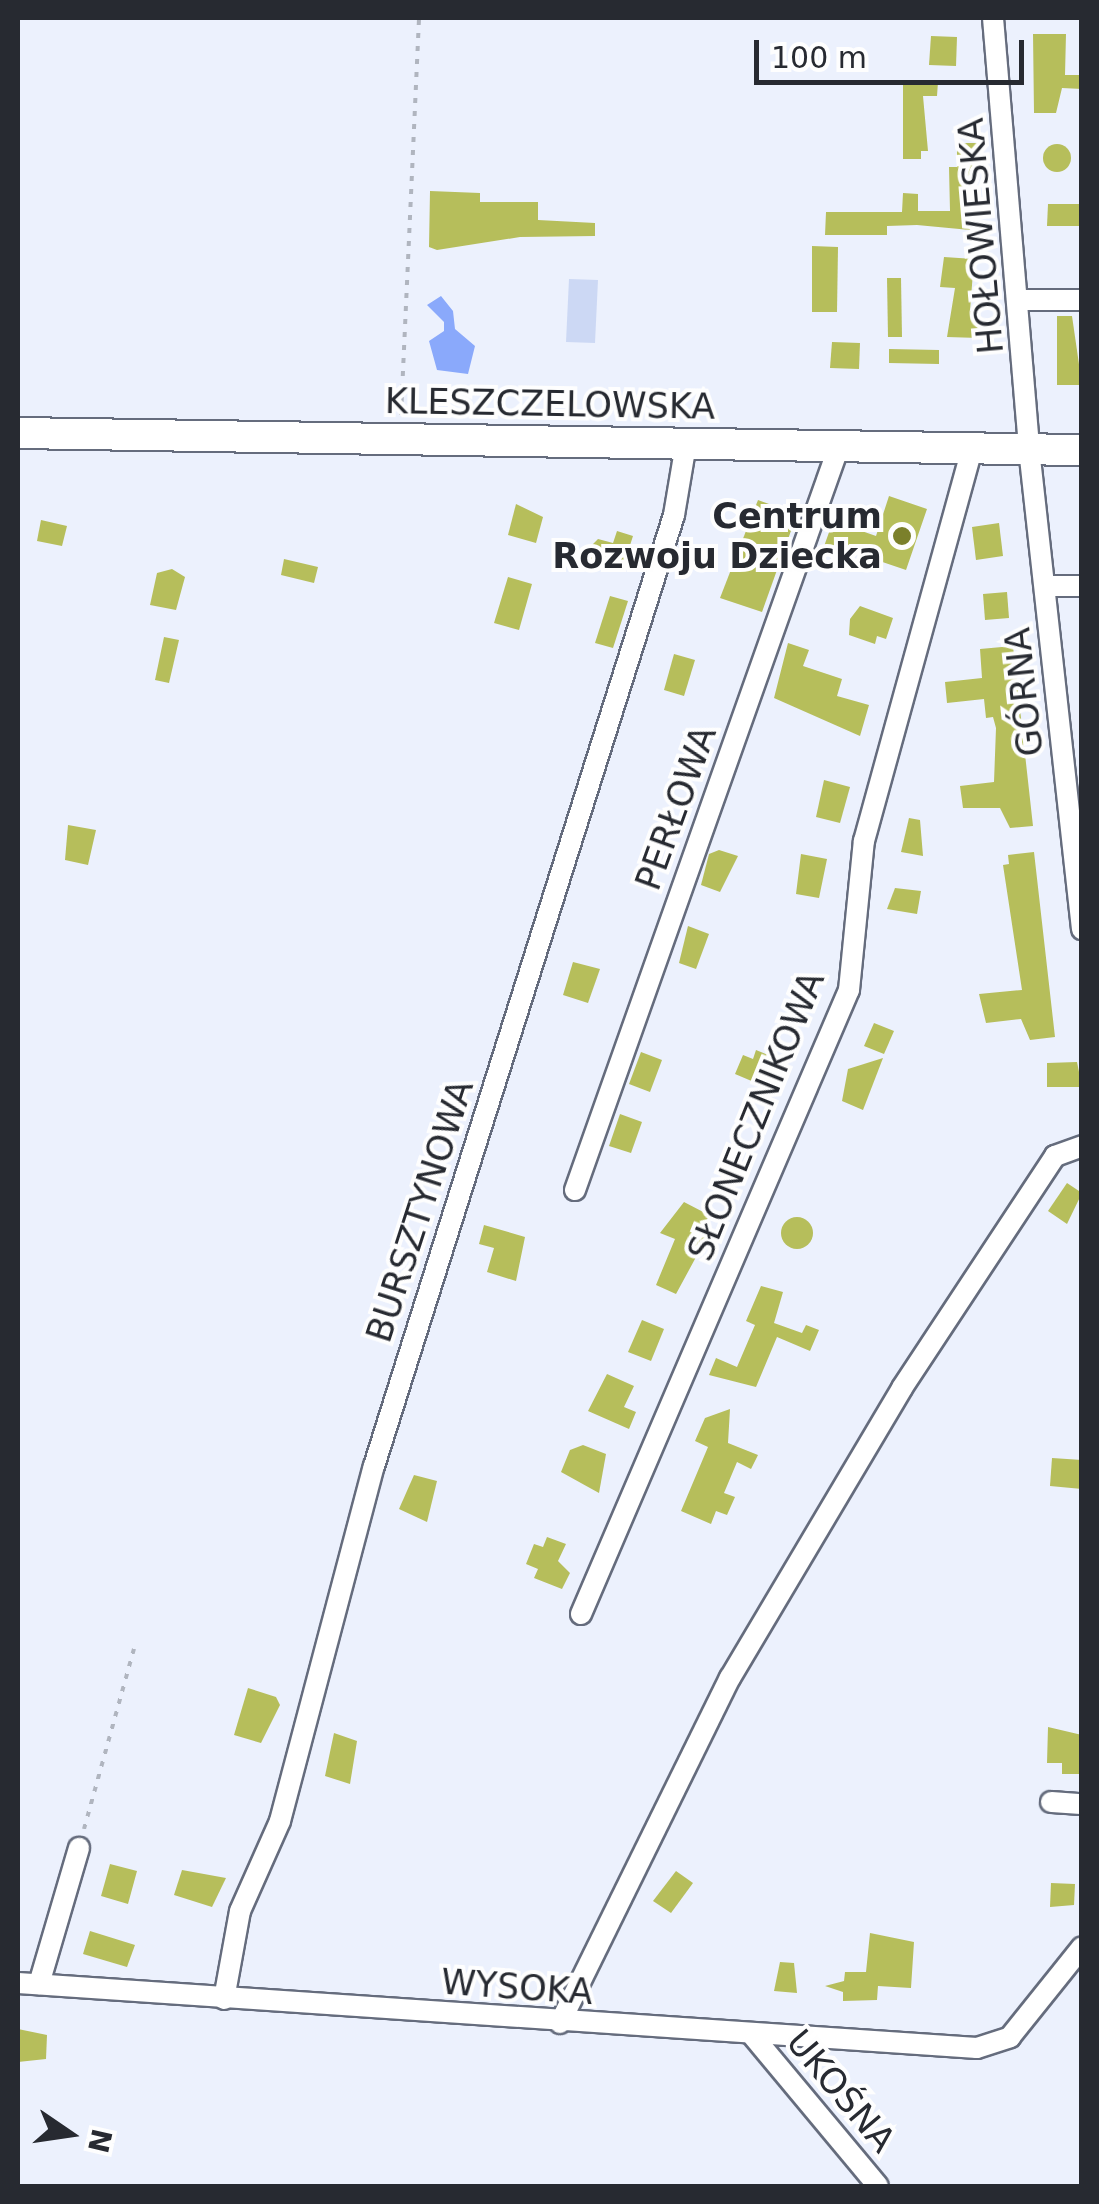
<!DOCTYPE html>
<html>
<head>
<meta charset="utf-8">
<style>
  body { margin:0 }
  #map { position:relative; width:1099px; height:2204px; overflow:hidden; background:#ecf1fd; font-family:"DejaVu Sans",sans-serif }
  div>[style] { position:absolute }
  .green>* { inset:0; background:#ccd8f4 }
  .water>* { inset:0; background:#8aa9fb }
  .building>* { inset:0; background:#b6be5b }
  .round { border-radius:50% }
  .path>* { height:4px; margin-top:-2px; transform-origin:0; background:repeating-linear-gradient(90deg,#b0b5bf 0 5px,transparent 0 13px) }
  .roads { filter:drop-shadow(2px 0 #656c7d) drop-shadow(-2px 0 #656c7d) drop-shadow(0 2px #656c7d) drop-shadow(0 -2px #656c7d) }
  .minor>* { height:20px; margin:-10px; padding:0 10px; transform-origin:10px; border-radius:10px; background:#fff }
  .secondary>* { height:30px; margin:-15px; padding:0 15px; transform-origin:15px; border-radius:15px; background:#fff }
  .dots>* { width:28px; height:28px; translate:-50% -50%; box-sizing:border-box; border:5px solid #fefefe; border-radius:50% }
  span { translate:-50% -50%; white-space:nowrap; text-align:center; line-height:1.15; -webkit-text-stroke:8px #fefefe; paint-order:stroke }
  .street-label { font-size:35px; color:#272a31 }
  .poi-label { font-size:35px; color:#272a31; font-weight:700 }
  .right { translate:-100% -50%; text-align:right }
  .frame { position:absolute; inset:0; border:20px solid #272a31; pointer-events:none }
  .north { position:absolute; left:20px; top:2084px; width:100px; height:100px; -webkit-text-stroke:8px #fefefe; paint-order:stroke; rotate:103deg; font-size:28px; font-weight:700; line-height:40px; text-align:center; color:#272a31 }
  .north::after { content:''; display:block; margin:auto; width:35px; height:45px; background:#272a31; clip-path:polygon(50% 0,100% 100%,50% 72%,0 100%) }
  .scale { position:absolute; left:754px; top:40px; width:270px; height:45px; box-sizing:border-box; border:5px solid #272a31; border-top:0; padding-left:12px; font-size:30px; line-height:35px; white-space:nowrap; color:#272a31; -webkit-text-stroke:8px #fefefe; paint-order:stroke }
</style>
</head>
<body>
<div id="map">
  <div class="green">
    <div style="clip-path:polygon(569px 279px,598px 280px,595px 343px,566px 342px)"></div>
  </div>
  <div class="water">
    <div style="clip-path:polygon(441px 296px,453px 311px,455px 329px,475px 346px,468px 374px,437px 370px,429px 341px,444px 331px,444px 322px,427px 305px)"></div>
  </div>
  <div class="building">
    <div style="clip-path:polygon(1033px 34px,1066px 34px,1065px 75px,1082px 75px,1082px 89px,1062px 88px,1056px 113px,1034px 113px)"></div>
    <div style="clip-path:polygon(931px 36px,957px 37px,956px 66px,929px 65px)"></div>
    <div style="clip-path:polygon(903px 81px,938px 82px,937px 96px,923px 96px,928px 151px,921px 151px,921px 159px,903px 159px)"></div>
    <div style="clip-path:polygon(957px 143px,979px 143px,970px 230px,917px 225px,887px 226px,887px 235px,825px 235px,826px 212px,902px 212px,903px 193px,918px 194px,918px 211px,950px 211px,949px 167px,957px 167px)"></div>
    <div class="round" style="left:1043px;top:144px;width:28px;height:28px"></div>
    <div style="clip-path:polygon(430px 191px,480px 193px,480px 202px,538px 202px,538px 220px,595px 223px,595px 236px,520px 237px,437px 250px,429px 247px)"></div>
    <div style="clip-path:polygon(1048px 204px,1081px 204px,1082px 226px,1047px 226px)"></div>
    <div style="clip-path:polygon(812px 246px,838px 247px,837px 312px,812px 312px)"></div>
    <div style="clip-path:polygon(944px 257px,974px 259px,970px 311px,980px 311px,979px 338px,947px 337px,955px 288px,940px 287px)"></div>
    <div style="clip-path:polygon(887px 278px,901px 278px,902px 337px,888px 337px)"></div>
    <div style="clip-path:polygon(1057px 316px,1072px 316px,1082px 385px,1057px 385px)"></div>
    <div style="clip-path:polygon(832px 342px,860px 343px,859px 369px,830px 368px)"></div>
    <div style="clip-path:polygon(889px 349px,939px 350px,939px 364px,889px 363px)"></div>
    <div style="clip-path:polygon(889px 496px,927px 509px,906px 570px,847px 550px,843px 560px,822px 552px,833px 521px,876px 536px)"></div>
    <div style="clip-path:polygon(758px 500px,797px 514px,762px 612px,720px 598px)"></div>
    <div style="clip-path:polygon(516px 504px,543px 517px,536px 543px,508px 535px)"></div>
    <div style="clip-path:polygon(41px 520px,67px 526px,62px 546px,37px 541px)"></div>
    <div style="clip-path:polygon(999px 523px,1003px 556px,976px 560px,972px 527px)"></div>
    <div style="clip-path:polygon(617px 531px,633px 536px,622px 570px,587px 560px,591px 546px,598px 539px,613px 543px)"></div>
    <div style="clip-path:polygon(284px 559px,318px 567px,314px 583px,281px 575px)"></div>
    <div style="clip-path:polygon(172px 569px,185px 577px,176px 610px,150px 605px,157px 573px)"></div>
    <div style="clip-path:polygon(508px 577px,532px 584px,519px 630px,494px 623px)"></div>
    <div style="clip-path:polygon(1007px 592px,1009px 618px,985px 620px,983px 594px)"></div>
    <div style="clip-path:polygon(610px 596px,628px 601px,613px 648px,595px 643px)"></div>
    <div style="clip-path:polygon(860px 606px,893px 618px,886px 639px,877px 636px,875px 644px,849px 635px,850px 619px)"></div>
    <div style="clip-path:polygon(164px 637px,179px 640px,169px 683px,155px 680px)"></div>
    <div style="clip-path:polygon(788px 643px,809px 650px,803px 666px,842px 679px,837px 696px,869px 705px,860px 736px,774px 698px)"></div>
    <div style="clip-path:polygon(1013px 646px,1033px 826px,1010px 828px,1000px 808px,963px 808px,960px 786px,994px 782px,996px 728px,993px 717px,986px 718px,984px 699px,947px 703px,945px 682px,982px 678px,980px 649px)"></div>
    <div style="clip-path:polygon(674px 654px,695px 660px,684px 696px,664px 690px)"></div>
    <div style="clip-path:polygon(824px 780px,850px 787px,840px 823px,816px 817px)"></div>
    <div style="clip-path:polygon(909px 818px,920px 820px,923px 856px,901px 852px)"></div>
    <div style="clip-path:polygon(68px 825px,96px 830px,88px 865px,65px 860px)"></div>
    <div style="clip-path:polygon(719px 850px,738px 856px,720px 892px,701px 885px,709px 854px)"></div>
    <div style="clip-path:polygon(1034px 852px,1055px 1037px,1030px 1040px,1021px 1019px,986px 1023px,979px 994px,1022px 990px,1003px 865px,1009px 864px,1008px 855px)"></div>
    <div style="clip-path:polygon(801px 854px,827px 859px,819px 898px,796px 894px)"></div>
    <div style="clip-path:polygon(895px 888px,921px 891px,917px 914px,887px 909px)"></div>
    <div style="clip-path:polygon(688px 926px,709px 934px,696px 969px,679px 963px)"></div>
    <div style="clip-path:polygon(573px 962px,600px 969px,588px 1003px,563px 995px)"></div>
    <div style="clip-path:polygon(874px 1023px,894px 1031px,884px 1054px,864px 1046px)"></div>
    <div style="clip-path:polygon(756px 1050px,773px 1057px,761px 1085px,735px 1074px,743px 1055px,753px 1059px)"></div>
    <div style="clip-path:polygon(641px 1052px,662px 1060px,650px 1092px,629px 1084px)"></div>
    <div style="clip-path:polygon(883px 1058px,863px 1110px,842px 1101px,848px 1069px)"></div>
    <div style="clip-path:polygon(1077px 1062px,1082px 1087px,1047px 1087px,1047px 1063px)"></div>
    <div style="clip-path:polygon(620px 1114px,642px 1122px,631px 1153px,609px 1146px)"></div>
    <div style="clip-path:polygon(1067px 1183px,1082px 1193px,1067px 1224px,1048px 1211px)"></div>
    <div style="clip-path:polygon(684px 1202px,709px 1215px,702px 1233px,708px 1235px,676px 1294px,656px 1285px,675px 1239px,660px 1233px)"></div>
    <div class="round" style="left:781px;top:1217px;width:32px;height:32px"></div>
    <div style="clip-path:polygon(484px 1225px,525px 1237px,516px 1281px,487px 1272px,494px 1248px,479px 1244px)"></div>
    <div style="clip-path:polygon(761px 1286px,783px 1292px,774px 1323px,802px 1333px,806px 1325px,819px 1330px,810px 1351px,777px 1337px,756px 1387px,709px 1375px,716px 1358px,737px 1367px,755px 1325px,746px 1321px)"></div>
    <div style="clip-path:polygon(642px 1320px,664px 1329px,651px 1361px,628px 1352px)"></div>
    <div style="clip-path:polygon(607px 1374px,634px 1386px,624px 1407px,636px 1412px,629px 1429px,588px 1411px)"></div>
    <div style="clip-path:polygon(730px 1409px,728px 1443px,758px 1455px,751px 1469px,737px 1462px,724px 1493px,735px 1497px,727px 1515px,716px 1511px,711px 1524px,681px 1511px,708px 1447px,695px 1441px,705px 1418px)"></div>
    <div style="clip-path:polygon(583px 1445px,606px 1454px,599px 1493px,561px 1472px,570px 1450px)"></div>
    <div style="clip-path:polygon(1052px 1458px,1082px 1460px,1082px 1489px,1050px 1486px)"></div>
    <div style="clip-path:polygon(414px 1475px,437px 1481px,427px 1522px,399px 1509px)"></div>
    <div style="clip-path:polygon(547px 1537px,566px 1544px,558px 1561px,570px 1573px,562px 1589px,534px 1578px,538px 1569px,526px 1564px,534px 1544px,543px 1547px)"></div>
    <div style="clip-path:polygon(248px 1688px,276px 1697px,280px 1705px,261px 1743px,234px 1735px)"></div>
    <div style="clip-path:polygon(1048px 1727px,1082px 1735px,1082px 1774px,1062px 1774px,1062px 1763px,1047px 1763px)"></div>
    <div style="clip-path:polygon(334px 1733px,357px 1741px,350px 1784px,325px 1776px)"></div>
    <div style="clip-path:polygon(110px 1864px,137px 1871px,128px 1904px,101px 1896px)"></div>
    <div style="clip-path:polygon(182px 1870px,226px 1878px,212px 1907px,174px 1895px)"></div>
    <div style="clip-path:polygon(676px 1871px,693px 1883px,671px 1913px,653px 1901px)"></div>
    <div style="clip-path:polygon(1051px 1883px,1075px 1884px,1074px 1905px,1050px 1907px)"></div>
    <div style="clip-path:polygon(90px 1931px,135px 1945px,127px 1967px,83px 1954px)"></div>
    <div style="clip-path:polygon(870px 1933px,914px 1942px,911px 1988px,878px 1986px,877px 2000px,843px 2001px,843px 1992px,825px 1986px,844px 1981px,845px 1972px,866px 1972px)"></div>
    <div style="clip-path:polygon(780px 1962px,794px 1963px,797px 1993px,774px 1991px)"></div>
    <div style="clip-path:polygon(18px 2029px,47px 2035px,46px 2059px,18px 2062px)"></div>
  </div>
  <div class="path">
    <div style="left:401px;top:415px;width:397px;rotate:-87.4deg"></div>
    <div style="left:84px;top:1829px;width:187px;rotate:-74.5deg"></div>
  </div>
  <div class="roads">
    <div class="minor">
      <div style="left:993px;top:18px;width:433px;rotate:85.2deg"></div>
      <div style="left:1029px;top:449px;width:483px;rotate:83.7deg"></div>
      <div style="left:1021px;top:300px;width:61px"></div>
      <div style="left:1046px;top:586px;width:36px"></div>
      <div style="left:575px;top:1190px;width:789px;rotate:-70.46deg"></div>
      <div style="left:581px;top:1614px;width:679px;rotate:-66.76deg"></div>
      <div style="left:849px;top:990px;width:150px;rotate:-84.3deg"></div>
      <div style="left:864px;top:841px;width:407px;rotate:-74.6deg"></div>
      <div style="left:1051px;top:1802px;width:31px;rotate:4deg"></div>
      <div style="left:18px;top:1983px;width:961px;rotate:3.88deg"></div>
      <div style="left:977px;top:2048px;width:35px;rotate:-18deg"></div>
      <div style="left:1010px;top:2037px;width:115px;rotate:-51.3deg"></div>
      <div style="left:39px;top:1984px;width:142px;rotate:-73.6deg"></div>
      <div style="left:224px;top:1999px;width:89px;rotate:-79.7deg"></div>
      <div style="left:240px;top:1911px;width:98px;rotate:-66deg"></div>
      <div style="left:280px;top:1821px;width:367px;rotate:-75.2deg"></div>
      <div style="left:374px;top:1466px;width:997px;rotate:-72.49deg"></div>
      <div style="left:674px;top:515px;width:72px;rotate:-80.4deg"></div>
      <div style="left:560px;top:2023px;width:385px;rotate:-63.8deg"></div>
      <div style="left:730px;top:1678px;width:337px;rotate:-59.3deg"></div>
      <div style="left:902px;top:1388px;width:278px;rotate:-56.6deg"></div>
      <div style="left:1055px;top:1156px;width:29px;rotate:-20deg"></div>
      <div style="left:753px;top:2036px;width:195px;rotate:50.2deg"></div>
    </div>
    <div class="secondary">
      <div style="left:18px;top:433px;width:1064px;rotate:0.92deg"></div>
    </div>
  </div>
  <div class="dots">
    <div style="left:902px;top:536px;background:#7b802b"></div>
  </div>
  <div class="street-label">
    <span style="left:981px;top:236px;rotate:-95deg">HOŁOWIESKA</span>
    <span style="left:550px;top:404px;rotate:1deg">KLESZCZELOWSKA</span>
    <span style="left:1024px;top:692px;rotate:-96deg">GÓRNA</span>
    <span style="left:676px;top:808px;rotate:-70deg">PERŁOWA</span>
    <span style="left:756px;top:1116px;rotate:-68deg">SŁONECZNIKOWA</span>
    <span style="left:420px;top:1211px;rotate:-72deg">BURSZTYNOWA</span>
    <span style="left:517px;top:1987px;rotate:4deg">WYSOKA</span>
    <span style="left:841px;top:2091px;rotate:50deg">UKOŚNA</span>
  </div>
  <div class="poi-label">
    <span class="right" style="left:882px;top:536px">Centrum<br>Rozwoju Dziecka</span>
  </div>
  <div class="frame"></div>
  <div class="north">N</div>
  <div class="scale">100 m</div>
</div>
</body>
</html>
